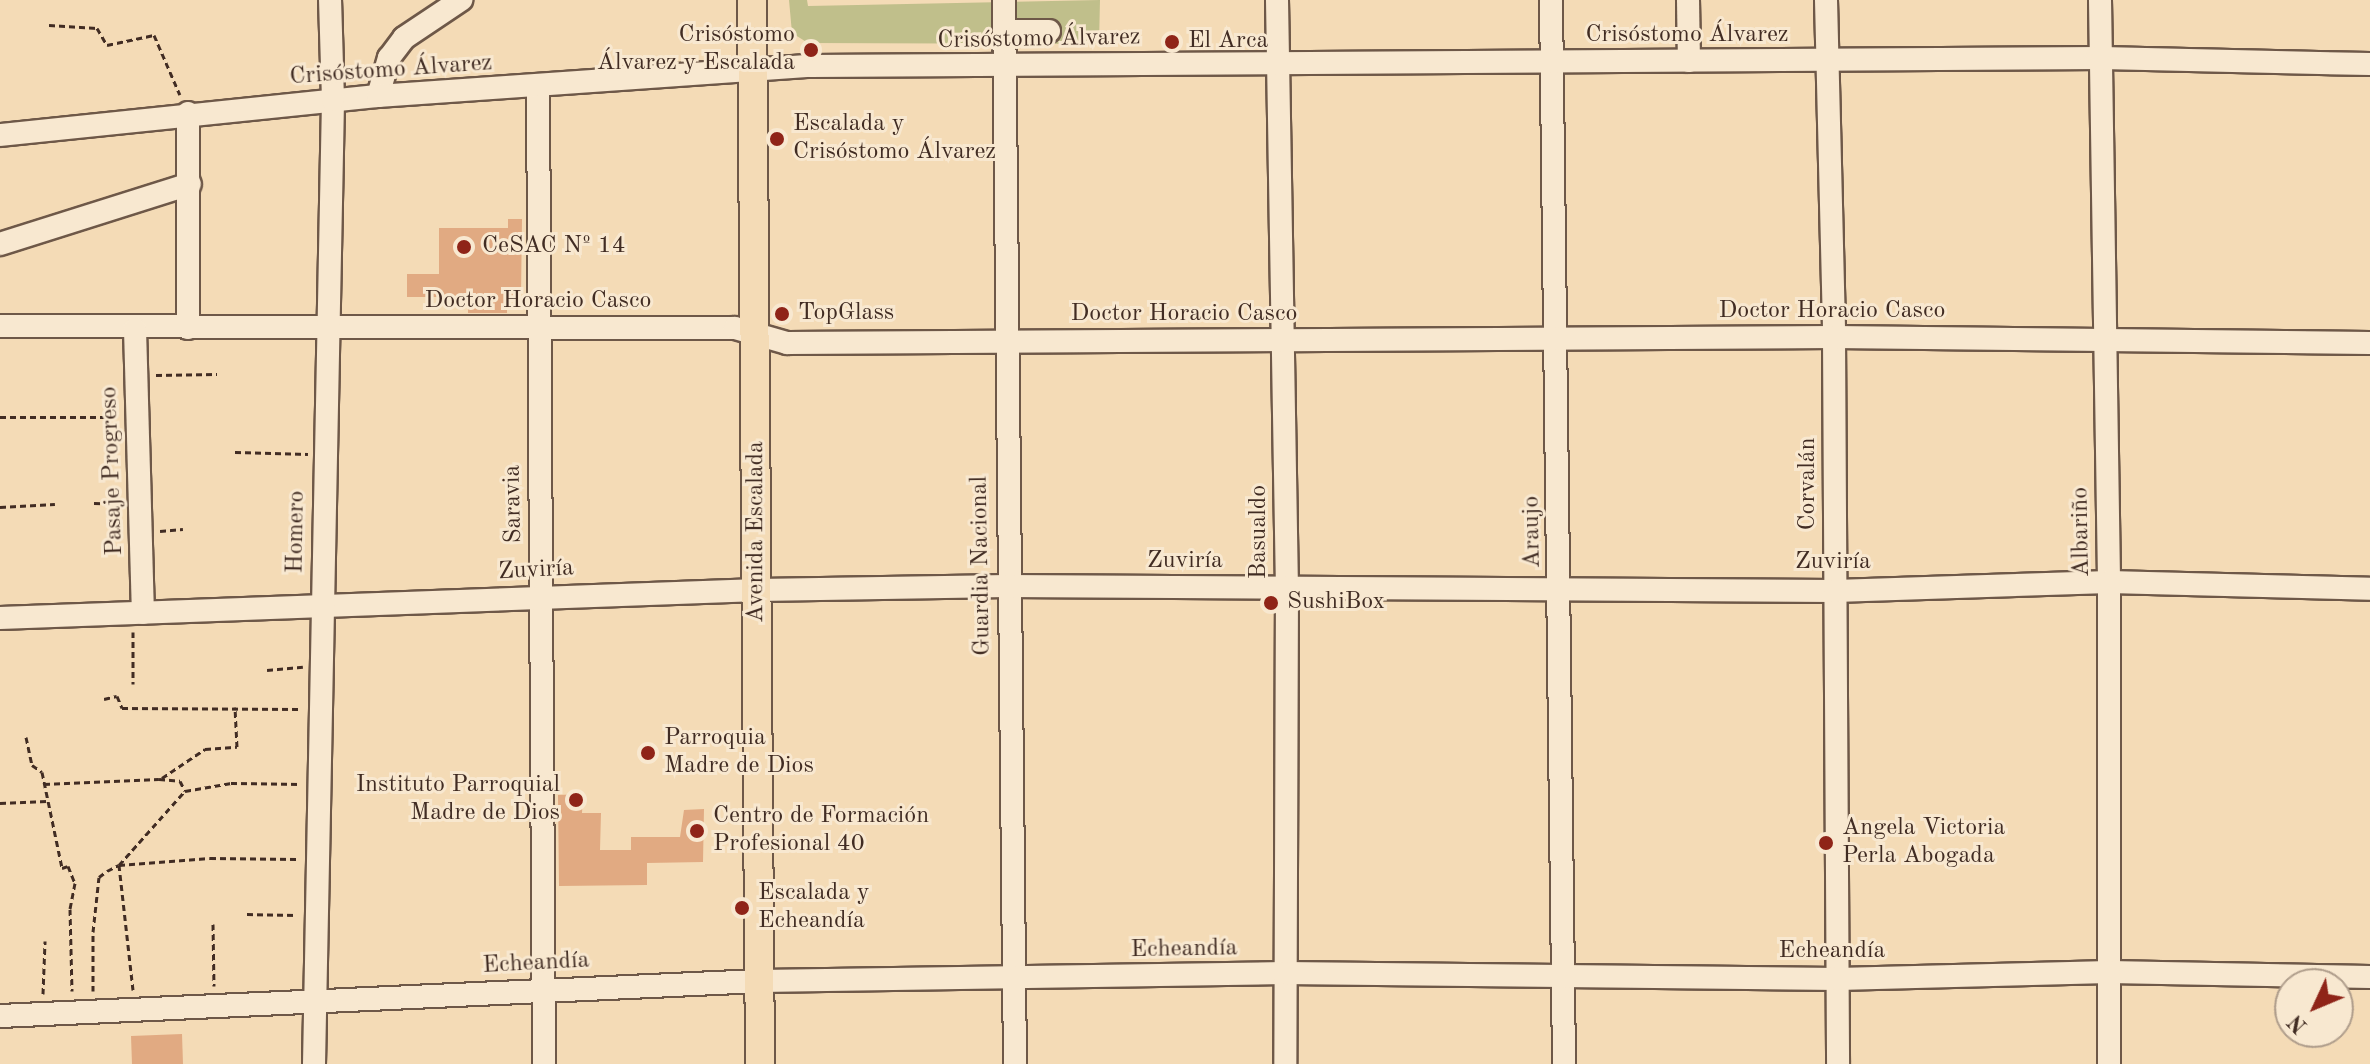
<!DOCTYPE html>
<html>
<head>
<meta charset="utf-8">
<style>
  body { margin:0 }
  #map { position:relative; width:2370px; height:1064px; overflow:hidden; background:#f4dbb6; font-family:"Old Standard TT",serif }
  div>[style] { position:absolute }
  .green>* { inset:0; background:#c0bf8b }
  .building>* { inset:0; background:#e1aa82 }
  .path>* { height:3px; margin-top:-1.5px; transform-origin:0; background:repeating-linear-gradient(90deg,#412c23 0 6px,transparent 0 10px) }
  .roads { filter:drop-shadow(2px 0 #6e5848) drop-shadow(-2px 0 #6e5848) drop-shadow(0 2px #6e5848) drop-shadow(0 -2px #6e5848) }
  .minor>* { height:22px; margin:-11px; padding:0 11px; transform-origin:11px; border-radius:11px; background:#f8e8d0 }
  .major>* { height:28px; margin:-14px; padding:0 14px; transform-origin:14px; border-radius:14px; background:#f4dbb6 }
  .dots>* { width:22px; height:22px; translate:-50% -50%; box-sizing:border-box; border:4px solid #f8e8d0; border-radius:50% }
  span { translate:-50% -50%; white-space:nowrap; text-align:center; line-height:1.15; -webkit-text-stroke:6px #f8e8d0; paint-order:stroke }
  .poi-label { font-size:24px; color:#412c23 }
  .right { translate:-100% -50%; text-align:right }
  .left { translate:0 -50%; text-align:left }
  .street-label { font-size:24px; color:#412c23 }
  .north { position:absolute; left:2274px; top:968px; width:80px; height:80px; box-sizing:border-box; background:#f8e8d0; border:2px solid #af9d8b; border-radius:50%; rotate:226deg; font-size:22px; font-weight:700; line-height:32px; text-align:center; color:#412c23 }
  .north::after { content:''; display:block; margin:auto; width:28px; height:36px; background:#8f2418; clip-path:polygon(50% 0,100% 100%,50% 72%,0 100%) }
</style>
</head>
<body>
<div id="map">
  <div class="green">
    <div style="clip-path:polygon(789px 0,807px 0,808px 6px,1100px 0,1099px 44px,808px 43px,792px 33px)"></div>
  </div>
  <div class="building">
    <div style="clip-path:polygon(508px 219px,522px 219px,521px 297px,507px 297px,507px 313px,468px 313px,468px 297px,407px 297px,407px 274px,439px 274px,439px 228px,508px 228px)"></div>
    <div style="clip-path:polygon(583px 794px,582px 813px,601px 813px,600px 850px,631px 850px,631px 837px,680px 837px,684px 810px,704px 809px,703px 862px,647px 863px,647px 885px,559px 886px,558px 795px)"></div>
    <div style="clip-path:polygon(182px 1034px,183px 1064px,132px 1064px,131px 1036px)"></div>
  </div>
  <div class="path">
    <div style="left:49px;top:25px;width:48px;rotate:3.6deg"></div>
    <div style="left:97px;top:28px;width:20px;rotate:60deg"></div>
    <div style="left:107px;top:45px;width:48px;rotate:-12deg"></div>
    <div style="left:154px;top:35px;width:65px;rotate:66.6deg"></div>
    <div style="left:156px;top:375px;width:61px;rotate:-0.9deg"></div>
    <div style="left:0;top:417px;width:120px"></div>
    <div style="left:235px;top:452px;width:73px;rotate:1.6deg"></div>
    <div style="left:94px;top:503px;width:25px;rotate:2deg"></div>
    <div style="left:0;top:507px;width:55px;rotate:-3.1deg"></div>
    <div style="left:160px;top:531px;width:23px;rotate:-5deg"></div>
    <div style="left:133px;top:632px;width:52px;rotate:90deg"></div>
    <div style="left:267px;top:670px;width:36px;rotate:-5deg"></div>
    <div style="left:104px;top:699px;width:13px;rotate:-13deg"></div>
    <div style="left:117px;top:696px;width:13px;rotate:67deg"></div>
    <div style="left:122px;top:708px;width:178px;rotate:0.3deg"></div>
    <div style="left:26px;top:737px;width:29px;rotate:78deg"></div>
    <div style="left:32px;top:765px;width:12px;rotate:35deg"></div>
    <div style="left:42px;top:772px;width:98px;rotate:78.2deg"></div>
    <div style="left:62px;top:868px;width:6px;rotate:-18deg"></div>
    <div style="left:68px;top:866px;width:18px;rotate:68deg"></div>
    <div style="left:75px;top:883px;width:26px;rotate:101deg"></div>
    <div style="left:70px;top:909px;width:82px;rotate:88.6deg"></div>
    <div style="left:162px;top:778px;width:52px;rotate:-34deg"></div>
    <div style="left:205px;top:749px;width:32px;rotate:-4deg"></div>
    <div style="left:237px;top:747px;width:40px;rotate:-92.9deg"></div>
    <div style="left:44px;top:784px;width:115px;rotate:-2.5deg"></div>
    <div style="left:159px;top:779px;width:21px;rotate:5deg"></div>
    <div style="left:180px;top:781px;width:11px;rotate:63deg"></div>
    <div style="left:185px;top:791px;width:47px;rotate:-9.9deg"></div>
    <div style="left:231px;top:783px;width:69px;rotate:0.8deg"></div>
    <div style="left:0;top:803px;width:47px;rotate:-2.4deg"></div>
    <div style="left:247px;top:914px;width:50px;rotate:1.1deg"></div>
    <div style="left:213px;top:924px;width:62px;rotate:89.1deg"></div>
    <div style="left:133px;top:990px;width:126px;rotate:-96.4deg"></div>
    <div style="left:119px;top:865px;width:99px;rotate:-48.3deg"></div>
    <div style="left:93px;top:991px;width:59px;rotate:-90deg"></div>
    <div style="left:93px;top:932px;width:55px;rotate:-83.8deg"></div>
    <div style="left:99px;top:877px;width:10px;rotate:-37deg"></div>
    <div style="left:107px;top:871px;width:13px;rotate:-27deg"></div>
    <div style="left:119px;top:865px;width:91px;rotate:-4.4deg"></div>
    <div style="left:210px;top:858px;width:87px;rotate:0.7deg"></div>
    <div style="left:43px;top:994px;width:53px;rotate:-87.8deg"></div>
  </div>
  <div class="roads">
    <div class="minor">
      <div style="left:1004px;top:0;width:1064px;rotate:89.41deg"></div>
      <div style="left:1277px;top:0;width:588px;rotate:89.03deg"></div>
      <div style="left:1287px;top:588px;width:476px;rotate:90.2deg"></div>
      <div style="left:1551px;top:0;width:1064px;rotate:89.3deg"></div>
      <div style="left:1688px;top:0;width:61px;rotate:89.1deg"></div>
      <div style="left:1826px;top:0;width:337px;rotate:88.6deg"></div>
      <div style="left:1834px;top:337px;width:727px;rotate:89.68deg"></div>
      <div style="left:2100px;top:0;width:582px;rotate:89.11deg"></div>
      <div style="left:2109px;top:582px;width:482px;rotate:90deg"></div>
      <div style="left:1004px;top:31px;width:45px"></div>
      <div style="left:538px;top:87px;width:977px;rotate:89.65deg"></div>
      <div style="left:378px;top:96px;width:40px;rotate:-74deg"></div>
      <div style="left:389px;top:58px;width:25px;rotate:-53deg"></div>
      <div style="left:404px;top:38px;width:69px;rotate:-33.7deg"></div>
      <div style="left:0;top:135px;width:380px;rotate:-5.9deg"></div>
      <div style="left:378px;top:96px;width:433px;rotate:-4deg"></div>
      <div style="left:810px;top:66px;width:1292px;rotate:-0.35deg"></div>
      <div style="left:2102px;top:58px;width:268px;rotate:1.3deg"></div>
      <div style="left:0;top:244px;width:199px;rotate:-17.5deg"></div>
      <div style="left:0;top:326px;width:735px;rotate:0.16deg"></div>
      <div style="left:735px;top:328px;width:54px;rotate:16.1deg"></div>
      <div style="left:787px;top:343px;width:1047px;rotate:-0.33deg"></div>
      <div style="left:1834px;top:337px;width:536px;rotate:0.64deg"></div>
      <div style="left:188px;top:328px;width:215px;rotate:-90deg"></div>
      <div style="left:135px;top:329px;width:284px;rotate:88.4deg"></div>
      <div style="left:0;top:618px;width:759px;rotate:-2.12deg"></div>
      <div style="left:758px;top:590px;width:249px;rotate:-0.9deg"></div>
      <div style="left:1007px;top:586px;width:828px;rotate:0.35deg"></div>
      <div style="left:1835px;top:591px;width:274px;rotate:-1.9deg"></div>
      <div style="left:2109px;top:582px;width:261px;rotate:1.5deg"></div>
      <div style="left:0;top:1016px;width:761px;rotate:-2.64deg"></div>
      <div style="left:760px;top:981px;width:524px;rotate:-0.87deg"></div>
      <div style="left:1284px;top:973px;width:554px;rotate:0.62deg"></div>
      <div style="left:1838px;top:979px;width:271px;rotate:-1.5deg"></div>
      <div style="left:2109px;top:972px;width:261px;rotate:1.1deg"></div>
      <div style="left:314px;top:1064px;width:964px;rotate:-88.87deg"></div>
      <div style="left:333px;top:100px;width:100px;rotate:-91.7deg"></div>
    </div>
    <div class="major">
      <div style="left:752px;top:0;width:1064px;rotate:89.57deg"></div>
    </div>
  </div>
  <div class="dots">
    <div style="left:1172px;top:42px;background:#8f2418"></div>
    <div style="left:811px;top:50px;background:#8f2418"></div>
    <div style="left:777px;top:139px;background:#8f2418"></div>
    <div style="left:464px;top:247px;background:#8f2418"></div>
    <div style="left:782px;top:314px;background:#8f2418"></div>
    <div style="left:1271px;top:603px;background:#8f2418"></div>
    <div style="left:648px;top:753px;background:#8f2418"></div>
    <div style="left:576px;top:800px;background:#8f2418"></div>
    <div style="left:697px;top:831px;background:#8f2418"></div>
    <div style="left:1826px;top:843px;background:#8f2418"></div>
    <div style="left:742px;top:908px;background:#8f2418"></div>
  </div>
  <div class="poi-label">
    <span class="right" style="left:795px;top:50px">Crisóstomo<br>Álvarez y Escalada</span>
    <span class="left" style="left:1188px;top:42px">El Arca</span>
    <span class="left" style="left:793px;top:139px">Escalada y<br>Crisóstomo Álvarez</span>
    <span class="left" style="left:482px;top:247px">CeSAC Nº 14</span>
    <span class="left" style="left:798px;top:314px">TopGlass</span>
    <span class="left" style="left:1287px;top:603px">SushiBox</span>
    <span class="left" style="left:664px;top:753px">Parroquia<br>Madre de Dios</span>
    <span class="right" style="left:560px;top:800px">Instituto Parroquial<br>Madre de Dios</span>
    <span class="left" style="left:713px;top:831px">Centro de Formación<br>Profesional 40</span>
    <span class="left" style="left:1842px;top:843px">Angela Victoria<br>Perla Abogada</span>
    <span class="left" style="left:758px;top:908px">Escalada y<br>Echeandía</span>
  </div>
  <div class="street-label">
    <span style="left:1687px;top:36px">Crisóstomo Álvarez</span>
    <span style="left:1039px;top:40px;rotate:-1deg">Crisóstomo Álvarez</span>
    <span style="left:391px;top:71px;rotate:-4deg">Crisóstomo Álvarez</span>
    <span style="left:538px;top:302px">Doctor Horacio Casco</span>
    <span style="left:1832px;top:312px">Doctor Horacio Casco</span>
    <span style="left:1184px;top:315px">Doctor Horacio Casco</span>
    <span style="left:113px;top:471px;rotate:-92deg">Pasaje Progreso</span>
    <span style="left:1809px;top:484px;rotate:-90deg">Corvalán</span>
    <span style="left:514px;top:504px;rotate:-91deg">Saravia</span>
    <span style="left:297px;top:532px;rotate:-89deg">Homero</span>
    <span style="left:757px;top:532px;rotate:-90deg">Avenida Escalada</span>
    <span style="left:1260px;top:532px;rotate:-90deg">Basualdo</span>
    <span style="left:1533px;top:532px;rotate:-91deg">Araujo</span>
    <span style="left:2082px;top:532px;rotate:-91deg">Albariño</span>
    <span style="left:1185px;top:562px">Zuviría</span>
    <span style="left:1833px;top:563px">Zuviría</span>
    <span style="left:982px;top:566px;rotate:-91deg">Guardia Nacional</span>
    <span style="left:536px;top:571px;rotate:-3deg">Zuviría</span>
    <span style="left:1184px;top:950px;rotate:-1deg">Echeandía</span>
    <span style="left:1832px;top:952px">Echeandía</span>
    <span style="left:536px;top:964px;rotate:-3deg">Echeandía</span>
  </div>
  <div class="north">N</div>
</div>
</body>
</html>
